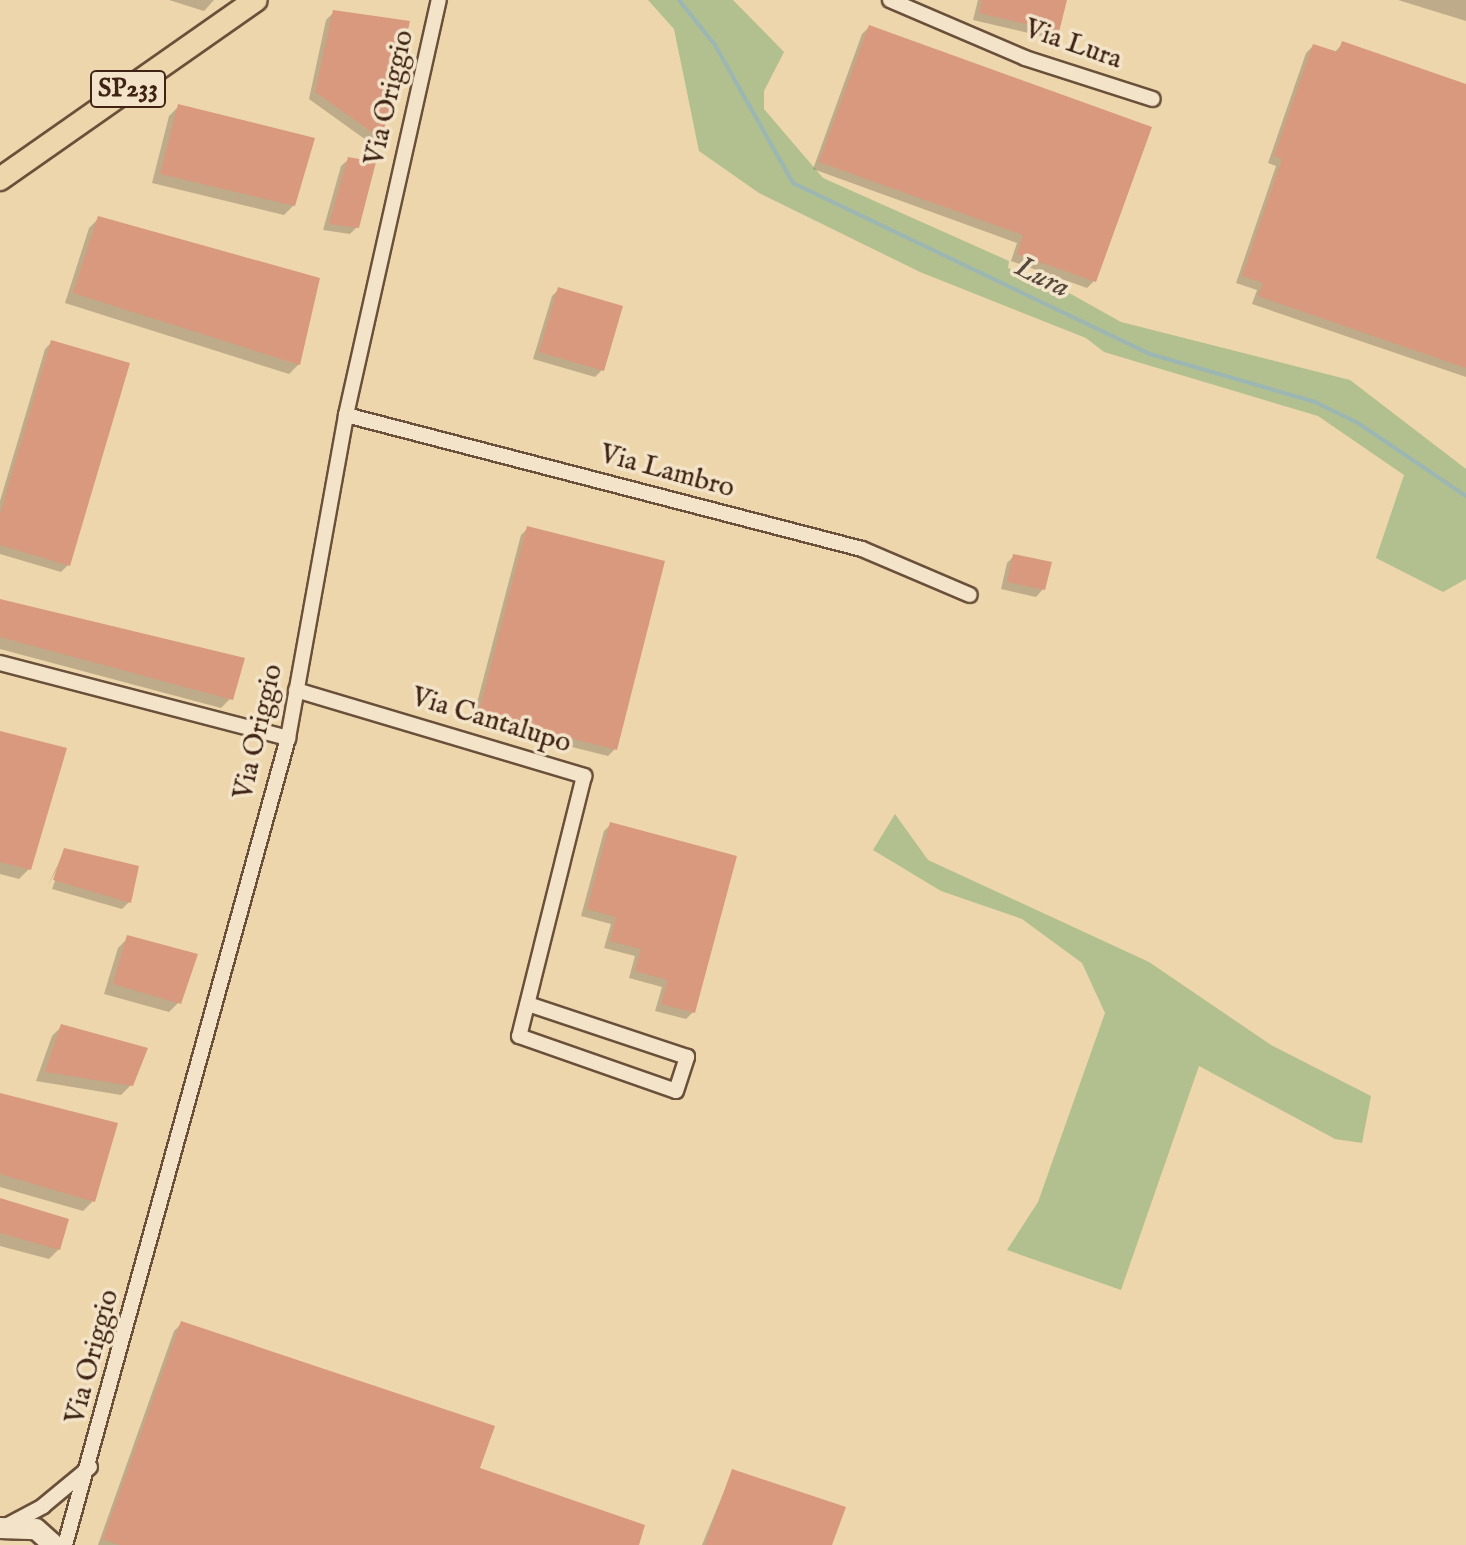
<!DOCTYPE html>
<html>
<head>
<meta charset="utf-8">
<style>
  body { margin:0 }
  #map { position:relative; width:1466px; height:1545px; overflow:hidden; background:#edd6ac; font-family:"IM FELL English",serif }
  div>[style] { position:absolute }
  .green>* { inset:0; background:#b2bf8f }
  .shadow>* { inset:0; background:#0003 }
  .stream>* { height:4px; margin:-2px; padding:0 2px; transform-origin:2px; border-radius:2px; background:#9cb7b3 }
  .building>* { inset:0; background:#d9997e }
  .roads { filter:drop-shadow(2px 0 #6a503a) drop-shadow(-2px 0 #6a503a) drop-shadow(0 2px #6a503a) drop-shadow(0 -2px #6a503a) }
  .minor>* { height:14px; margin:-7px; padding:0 7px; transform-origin:7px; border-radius:7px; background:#f3e4c9 }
  .secondary>* { height:20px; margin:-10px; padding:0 10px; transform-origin:10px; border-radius:10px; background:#f3e4c9 }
  .primary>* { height:22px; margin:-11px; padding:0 11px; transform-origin:11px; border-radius:11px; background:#edd6ac }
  span { translate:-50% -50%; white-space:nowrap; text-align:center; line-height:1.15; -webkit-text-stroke:7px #f3e4c9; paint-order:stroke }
  .shield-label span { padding:2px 6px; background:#f3e4c9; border:2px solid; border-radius:6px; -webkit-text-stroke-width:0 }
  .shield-label { font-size:26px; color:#3f2314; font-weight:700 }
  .street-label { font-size:28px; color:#3f2314 }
  .water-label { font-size:30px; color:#56483c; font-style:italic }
</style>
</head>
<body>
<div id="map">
  <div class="green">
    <div style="clip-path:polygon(648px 0,733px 0,784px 52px,764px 91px,764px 109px,823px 178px,1009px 261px,1008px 268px,1062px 289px,1121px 322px,1350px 380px,1466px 469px,1466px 579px,1443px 592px,1376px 558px,1404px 475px,1318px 416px,1104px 352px,1086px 338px,920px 272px,759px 193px,699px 151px,674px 29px)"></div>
    <div style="clip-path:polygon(895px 814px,928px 860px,1149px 962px,1271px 1045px,1371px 1096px,1362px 1143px,1335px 1139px,1199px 1066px,1121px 1290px,1007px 1250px,1038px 1202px,1105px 1013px,1082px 963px,1022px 919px,941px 891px,873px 850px)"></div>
  </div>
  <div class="shadow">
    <div style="clip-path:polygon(169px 0,214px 0,204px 11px)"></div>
    <div style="clip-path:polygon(978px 0,1058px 0,1057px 31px,1050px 38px,973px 20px)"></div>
    <div style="clip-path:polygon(1398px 0,1466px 0,1466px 21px)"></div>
    <div style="clip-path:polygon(334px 12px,408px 23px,380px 138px,373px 145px,309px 99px,326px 20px)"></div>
    <div style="clip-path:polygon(869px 27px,1094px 281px,1087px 288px,1011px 261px,1017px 243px,813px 169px,862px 34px)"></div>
    <div style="clip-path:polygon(1343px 43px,1466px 86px,1466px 377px,1252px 304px,1257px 290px,1236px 283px,1276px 166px,1268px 163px,1306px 53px,1313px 46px,1334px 53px)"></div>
    <div style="clip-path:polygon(179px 106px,294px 205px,284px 215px,152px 183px,169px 116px)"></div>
    <div style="clip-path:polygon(349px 159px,357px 227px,350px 234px,323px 230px,341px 166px)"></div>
    <div style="clip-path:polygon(99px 218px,299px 364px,289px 374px,65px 303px,89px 228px)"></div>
    <div style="clip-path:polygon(559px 289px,602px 370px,595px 377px,533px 359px,552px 296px)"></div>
    <div style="clip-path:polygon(52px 342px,68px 565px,61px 572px,0 554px,0 501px,45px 349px)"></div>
    <div style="clip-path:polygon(528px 528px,615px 749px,608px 756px,472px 722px,521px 535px)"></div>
    <div style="clip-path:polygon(1014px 556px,1043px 589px,1036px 597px,1001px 589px,1007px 563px)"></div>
    <div style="clip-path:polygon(0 601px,231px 698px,221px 708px,0 649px)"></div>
    <div style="clip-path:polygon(0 733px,29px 869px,19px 879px,0 874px)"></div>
    <div style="clip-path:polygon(611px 824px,693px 1012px,686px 1019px,655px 1011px,662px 987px,629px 978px,635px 956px,604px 948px,611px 924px,581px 916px,604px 831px)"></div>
    <div style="clip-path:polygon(65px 850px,129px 902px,122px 909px,52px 889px,64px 856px,47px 887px)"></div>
    <div style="clip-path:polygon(128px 938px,179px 1002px,169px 1012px,104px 994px,118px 948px)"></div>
    <div style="clip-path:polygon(62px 1026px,131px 1085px,121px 1095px,36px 1081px,52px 1036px)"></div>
    <div style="clip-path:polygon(0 1094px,93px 1201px,83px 1211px,0 1187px)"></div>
    <div style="clip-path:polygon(0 1201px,59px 1249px,49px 1259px,0 1246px)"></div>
    <div style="clip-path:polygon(181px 1324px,478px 1470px,637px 1545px,98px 1545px,174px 1331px)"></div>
    <div style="clip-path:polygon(732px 1472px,830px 1545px,702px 1545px)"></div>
  </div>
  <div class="stream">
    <div style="left:679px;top:0;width:58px;rotate:51.3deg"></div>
    <div style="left:715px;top:45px;width:159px;rotate:60.5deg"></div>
    <div style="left:793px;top:183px;width:396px;rotate:25.6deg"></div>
    <div style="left:1150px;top:354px;width:172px;rotate:16.2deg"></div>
    <div style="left:1315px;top:402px;width:48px;rotate:26deg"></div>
    <div style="left:1358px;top:423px;width:130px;rotate:34.1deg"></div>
  </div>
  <div class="building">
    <div style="clip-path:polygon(982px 0,1067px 0,1059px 32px,979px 13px)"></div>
    <div style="clip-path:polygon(333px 10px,410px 21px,382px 139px,315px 92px)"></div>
    <div style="clip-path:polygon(869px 25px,1152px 127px,1096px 282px,1017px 254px,1023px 235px,819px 162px)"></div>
    <div style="clip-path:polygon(1342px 41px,1466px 84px,1466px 368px,1258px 296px,1263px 283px,1242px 276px,1282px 159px,1274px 156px,1313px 44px,1338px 52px)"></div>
    <div style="clip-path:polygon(178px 104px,315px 138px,295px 206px,160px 174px)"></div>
    <div style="clip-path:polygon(348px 157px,376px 162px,359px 228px,329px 224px)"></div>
    <div style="clip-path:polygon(98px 216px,320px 278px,300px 365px,73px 293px)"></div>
    <div style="clip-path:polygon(558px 287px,623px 306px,604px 371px,539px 352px)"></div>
    <div style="clip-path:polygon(51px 340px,130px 363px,70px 566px,0 545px,0 514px)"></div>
    <div style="clip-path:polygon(527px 526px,665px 561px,617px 750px,478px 715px)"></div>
    <div style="clip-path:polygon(1013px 554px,1052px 562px,1045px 590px,1007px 582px)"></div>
    <div style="clip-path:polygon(0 599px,245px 658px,233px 700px,0 637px)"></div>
    <div style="clip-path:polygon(0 731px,67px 748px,31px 870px,0 862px)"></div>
    <div style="clip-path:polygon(610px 822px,737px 856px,695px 1013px,661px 1004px,668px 980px,635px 971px,641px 949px,610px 941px,616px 917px,587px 909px)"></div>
    <div style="clip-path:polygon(64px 848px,139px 866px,131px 903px,53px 880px)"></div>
    <div style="clip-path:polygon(127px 935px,198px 954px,181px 1004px,113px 984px)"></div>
    <div style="clip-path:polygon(61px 1024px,148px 1048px,133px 1086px,45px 1072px)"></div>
    <div style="clip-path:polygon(0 1093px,118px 1123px,95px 1202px,0 1174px)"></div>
    <div style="clip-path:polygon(0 1198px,69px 1219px,60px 1250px,0 1233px)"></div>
    <div style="clip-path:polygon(181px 1321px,495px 1426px,480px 1468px,645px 1525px,639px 1545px,120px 1545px,103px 1539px)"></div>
    <div style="clip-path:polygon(732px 1469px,846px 1507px,832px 1545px,705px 1545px)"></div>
  </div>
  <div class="roads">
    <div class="minor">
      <div style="left:890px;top:0;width:147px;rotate:23.2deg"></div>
      <div style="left:1025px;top:58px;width:134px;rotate:17.8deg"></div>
      <div style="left:346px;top:415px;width:533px;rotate:14.56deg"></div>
      <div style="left:862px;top:549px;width:117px;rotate:23.1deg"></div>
      <div style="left:0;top:663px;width:298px;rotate:14.6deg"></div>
      <div style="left:296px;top:690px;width:301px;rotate:16.6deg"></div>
      <div style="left:584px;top:776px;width:268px;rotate:104deg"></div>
      <div style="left:519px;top:1036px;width:166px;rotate:19.3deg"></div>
      <div style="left:676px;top:1091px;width:36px;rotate:-72deg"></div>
      <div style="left:687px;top:1057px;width:168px;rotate:-161.6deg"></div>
      <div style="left:8px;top:1525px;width:40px;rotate:-28deg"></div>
      <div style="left:43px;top:1506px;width:61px;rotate:-39.7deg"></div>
      <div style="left:65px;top:1545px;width:837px;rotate:-74.55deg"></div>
      <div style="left:288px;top:738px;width:328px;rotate:-79.8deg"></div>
      <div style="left:346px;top:415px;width:425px;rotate:-77.4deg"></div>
    </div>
    <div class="secondary">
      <div style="left:0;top:1528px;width:36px;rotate:2deg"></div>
      <div style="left:36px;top:1529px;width:24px;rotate:42deg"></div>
    </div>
    <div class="primary">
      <div style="left:0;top:179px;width:312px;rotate:-35deg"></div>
    </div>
  </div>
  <div class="shield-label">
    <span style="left:128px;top:89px">SP233</span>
  </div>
  <div class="street-label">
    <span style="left:1073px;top:45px;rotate:19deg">Via Lura</span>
    <span style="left:390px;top:98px;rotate:-77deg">Via Origgio</span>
    <span style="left:667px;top:472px;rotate:15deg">Via Lambro</span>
    <span style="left:491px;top:721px;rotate:17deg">Via Cantalupo</span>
    <span style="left:259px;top:732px;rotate:-77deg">Via Origgio</span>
    <span style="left:93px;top:1357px;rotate:-75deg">Via Origgio</span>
  </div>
  <div class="water-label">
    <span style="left:1042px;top:278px;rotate:26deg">Lura</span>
  </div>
</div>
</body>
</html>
